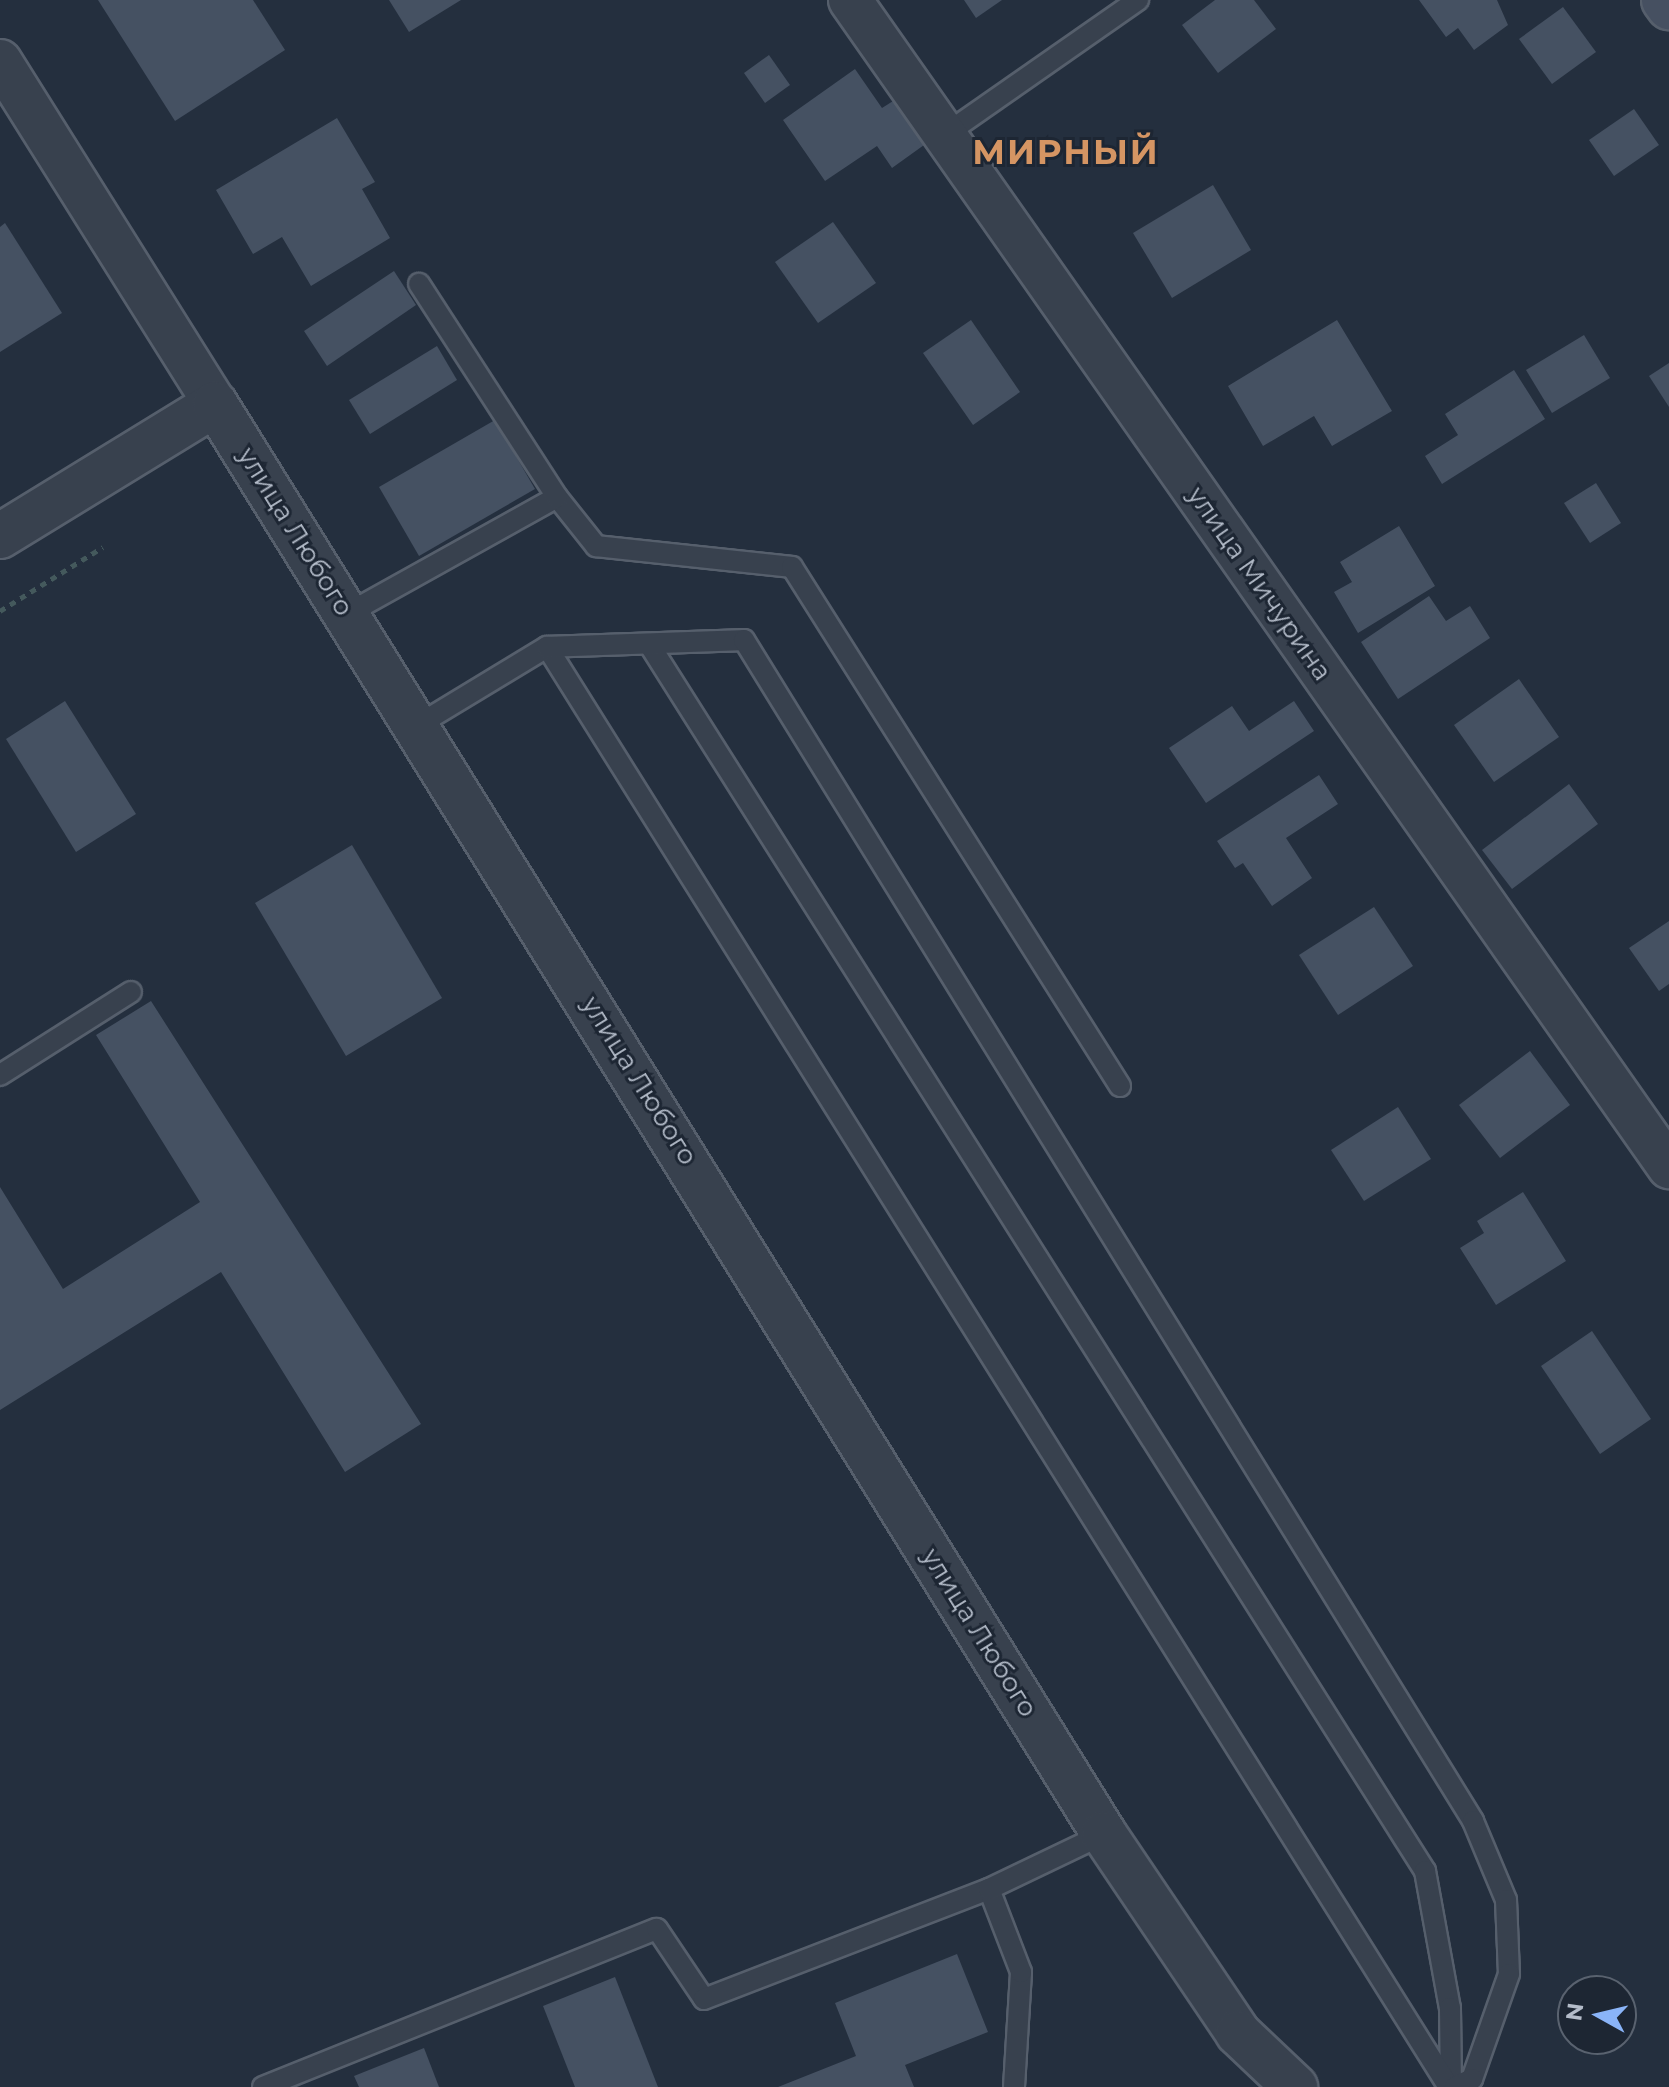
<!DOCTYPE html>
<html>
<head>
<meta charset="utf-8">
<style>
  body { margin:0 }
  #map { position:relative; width:1669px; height:2087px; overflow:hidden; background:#242f3e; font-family:Montserrat,sans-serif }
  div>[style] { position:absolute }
  .building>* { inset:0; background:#455162 }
  .path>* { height:5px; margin-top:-2.5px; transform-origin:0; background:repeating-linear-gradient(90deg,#44595c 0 6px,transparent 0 12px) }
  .roads { filter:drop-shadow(2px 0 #565f6c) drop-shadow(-2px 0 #565f6c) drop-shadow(0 2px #565f6c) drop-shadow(0 -2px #565f6c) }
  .service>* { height:20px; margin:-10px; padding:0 10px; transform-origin:10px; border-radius:10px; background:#38414e }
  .minor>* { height:42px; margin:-21px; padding:0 21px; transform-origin:21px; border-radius:21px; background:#38414e }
  .tertiary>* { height:44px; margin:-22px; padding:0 22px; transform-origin:22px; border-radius:22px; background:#38414e }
  .secondary>* { height:44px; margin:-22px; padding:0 22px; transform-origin:22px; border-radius:22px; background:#465061 }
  span { translate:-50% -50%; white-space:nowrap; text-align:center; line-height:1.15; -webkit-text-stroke:6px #1d2633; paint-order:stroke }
  .street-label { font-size:26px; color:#b4bcc9 }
  .district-label { font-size:34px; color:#d59563; font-weight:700; letter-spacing:2px }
  .north { position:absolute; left:1557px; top:1975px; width:80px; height:80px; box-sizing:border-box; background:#1d2633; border:2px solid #59626f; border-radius:50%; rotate:278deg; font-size:22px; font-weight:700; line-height:32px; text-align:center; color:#b4bcc9 }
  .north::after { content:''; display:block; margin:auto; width:28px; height:36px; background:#8ab4f8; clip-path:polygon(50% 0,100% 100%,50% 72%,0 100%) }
</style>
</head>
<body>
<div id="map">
  <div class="building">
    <div style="clip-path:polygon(98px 0,253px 0,285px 50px,175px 121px)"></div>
    <div style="clip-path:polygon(389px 0,461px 0,409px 32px)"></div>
    <div style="clip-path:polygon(964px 0,1002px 0,976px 18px)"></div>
    <div style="clip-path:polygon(1215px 0,1254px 0,1276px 29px,1218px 73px,1182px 25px)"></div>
    <div style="clip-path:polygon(1419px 0,1497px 0,1508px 25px,1474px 50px,1458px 28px,1446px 37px)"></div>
    <div style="clip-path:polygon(1563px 7px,1596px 52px,1552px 84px,1519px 39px)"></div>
    <div style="clip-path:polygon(769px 55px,790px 85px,765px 103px,744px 73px)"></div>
    <div style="clip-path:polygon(855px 69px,882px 108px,901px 96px,931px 140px,892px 168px,877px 146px,825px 181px,783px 120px)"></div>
    <div style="clip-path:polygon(1634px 109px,1659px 145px,1614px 176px,1589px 140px)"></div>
    <div style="clip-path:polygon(337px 118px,375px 182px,362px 189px,390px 238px,311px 286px,282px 237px,253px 254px,216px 190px)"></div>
    <div style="clip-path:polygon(1213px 185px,1251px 250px,1172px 298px,1133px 233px)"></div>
    <div style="clip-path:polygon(833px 222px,876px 283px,818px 323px,775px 262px)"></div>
    <div style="clip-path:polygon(5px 223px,62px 313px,0 352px,0 227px)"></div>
    <div style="clip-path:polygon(394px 271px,416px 305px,327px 366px,304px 331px)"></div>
    <div style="clip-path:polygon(971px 320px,1020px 392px,973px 425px,923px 353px)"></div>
    <div style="clip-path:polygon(1337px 320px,1392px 411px,1332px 446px,1314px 416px,1263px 446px,1228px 386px)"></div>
    <div style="clip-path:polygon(1584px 335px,1610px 378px,1552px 413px,1526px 370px)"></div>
    <div style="clip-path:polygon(437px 346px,457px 380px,370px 434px,349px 400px)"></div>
    <div style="clip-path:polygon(1669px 363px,1669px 407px,1649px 376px)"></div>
    <div style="clip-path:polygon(1514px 370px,1545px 419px,1442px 484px,1425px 456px,1458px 435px,1445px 414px)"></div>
    <div style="clip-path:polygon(495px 420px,535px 489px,419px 556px,379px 487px)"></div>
    <div style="clip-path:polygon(1596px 483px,1621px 523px,1590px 543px,1564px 503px)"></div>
    <div style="clip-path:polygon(1399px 526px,1435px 586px,1358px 633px,1334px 592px,1352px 582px,1340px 562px)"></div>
    <div style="clip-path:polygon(1429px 596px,1446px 621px,1470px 606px,1490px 638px,1398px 699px,1361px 642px)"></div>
    <div style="clip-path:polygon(1519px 679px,1559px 737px,1494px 782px,1454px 725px)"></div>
    <div style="clip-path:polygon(65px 701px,136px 814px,76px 852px,6px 739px)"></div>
    <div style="clip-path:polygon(1294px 701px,1314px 731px,1206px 803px,1169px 748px,1232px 706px,1249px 731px)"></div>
    <div style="clip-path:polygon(1319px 775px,1338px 804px,1286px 838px,1312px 878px,1272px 906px,1243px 863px,1235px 868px,1217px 841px)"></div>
    <div style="clip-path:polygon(1569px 784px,1598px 824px,1512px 889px,1482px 850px)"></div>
    <div style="clip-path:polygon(352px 845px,442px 998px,346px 1056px,255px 903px)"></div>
    <div style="clip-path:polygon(1374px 907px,1413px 966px,1338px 1015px,1299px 955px)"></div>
    <div style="clip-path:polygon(1669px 921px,1669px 984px,1659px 991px,1629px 948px)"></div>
    <div style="clip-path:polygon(151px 1001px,421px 1424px,345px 1472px,221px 1272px,0 1410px,0 1187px,63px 1289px,200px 1202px,96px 1035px)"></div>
    <div style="clip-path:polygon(1530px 1051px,1570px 1105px,1500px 1158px,1459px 1105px)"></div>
    <div style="clip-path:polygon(1398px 1107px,1431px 1159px,1364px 1201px,1331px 1150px)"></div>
    <div style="clip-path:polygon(1523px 1192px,1566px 1261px,1496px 1305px,1460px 1248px,1484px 1233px,1477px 1221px)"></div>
    <div style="clip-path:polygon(1592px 1331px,1651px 1419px,1600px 1454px,1541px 1366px)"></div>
    <div style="clip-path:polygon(957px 1954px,988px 2032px,905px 2065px,914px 2087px,778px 2087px,856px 2056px,835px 2003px)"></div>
    <div style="clip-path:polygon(615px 1977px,658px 2087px,575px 2087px,543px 2006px)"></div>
    <div style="clip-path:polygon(424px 2048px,439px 2087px,359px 2087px,354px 2076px)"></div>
  </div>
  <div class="path">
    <div style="left:0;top:611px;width:121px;rotate:-31.9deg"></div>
  </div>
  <div class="roads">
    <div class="service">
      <div style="left:943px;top:136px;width:238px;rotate:-34.9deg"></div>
      <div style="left:557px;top:497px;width:63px;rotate:51.5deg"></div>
      <div style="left:596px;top:546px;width:197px;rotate:6.1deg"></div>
      <div style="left:792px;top:567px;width:614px;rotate:57.71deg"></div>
      <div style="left:347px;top:614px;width:240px;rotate:-29.1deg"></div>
      <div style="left:557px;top:497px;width:254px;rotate:-122.9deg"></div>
      <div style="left:649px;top:644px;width:1452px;rotate:57.69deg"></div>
      <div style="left:1425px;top:1871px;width:139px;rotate:79.7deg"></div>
      <div style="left:1450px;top:2008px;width:79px;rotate:89.3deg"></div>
      <div style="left:547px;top:647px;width:1699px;rotate:57.94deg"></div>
      <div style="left:418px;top:725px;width:151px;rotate:-31.2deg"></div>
      <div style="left:547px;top:647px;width:197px;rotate:-2deg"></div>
      <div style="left:744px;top:640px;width:1388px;rotate:58.31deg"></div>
      <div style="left:1473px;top:1821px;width:86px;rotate:67.3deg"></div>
      <div style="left:1506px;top:1900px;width:74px;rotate:87.7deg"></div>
      <div style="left:1509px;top:1974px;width:111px;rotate:109.4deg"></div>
      <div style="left:1472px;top:2079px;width:19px;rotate:155deg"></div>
      <div style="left:0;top:1075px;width:155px;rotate:-32.4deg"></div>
      <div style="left:263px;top:2087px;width:424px;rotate:-21.9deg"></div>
      <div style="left:657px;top:1929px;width:84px;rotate:56.1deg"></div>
      <div style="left:704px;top:1999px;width:305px;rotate:-21.1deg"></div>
      <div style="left:1014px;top:2087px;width:115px;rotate:-86.5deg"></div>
      <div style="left:1021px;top:1972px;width:89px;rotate:-111.1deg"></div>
      <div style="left:989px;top:1889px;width:127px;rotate:-25.6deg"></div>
    </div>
    <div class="minor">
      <div style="left:850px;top:0;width:1426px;rotate:54.94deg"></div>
      <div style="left:0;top:61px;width:405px;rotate:57.9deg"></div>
    </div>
    <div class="tertiary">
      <div style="left:0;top:536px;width:252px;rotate:-31.5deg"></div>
      <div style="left:215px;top:404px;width:1684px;rotate:58.13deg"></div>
      <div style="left:1104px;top:1834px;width:240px;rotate:56deg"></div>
      <div style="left:1238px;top:2033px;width:79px;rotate:43.5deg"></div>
    </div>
    <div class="secondary">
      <div style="left:1664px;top:0;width:9px;rotate:54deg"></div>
    </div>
  </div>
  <div class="street-label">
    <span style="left:295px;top:532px;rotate:58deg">улица Любого</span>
    <span style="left:1259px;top:584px;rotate:55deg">улица Мичурина</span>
    <span style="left:639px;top:1081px;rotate:58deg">улица Любого</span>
    <span style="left:979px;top:1633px;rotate:58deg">улица Любого</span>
  </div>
  <div class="district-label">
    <span style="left:1066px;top:153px">МИРНЫЙ</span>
  </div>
  <div class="north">N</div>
</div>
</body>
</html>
